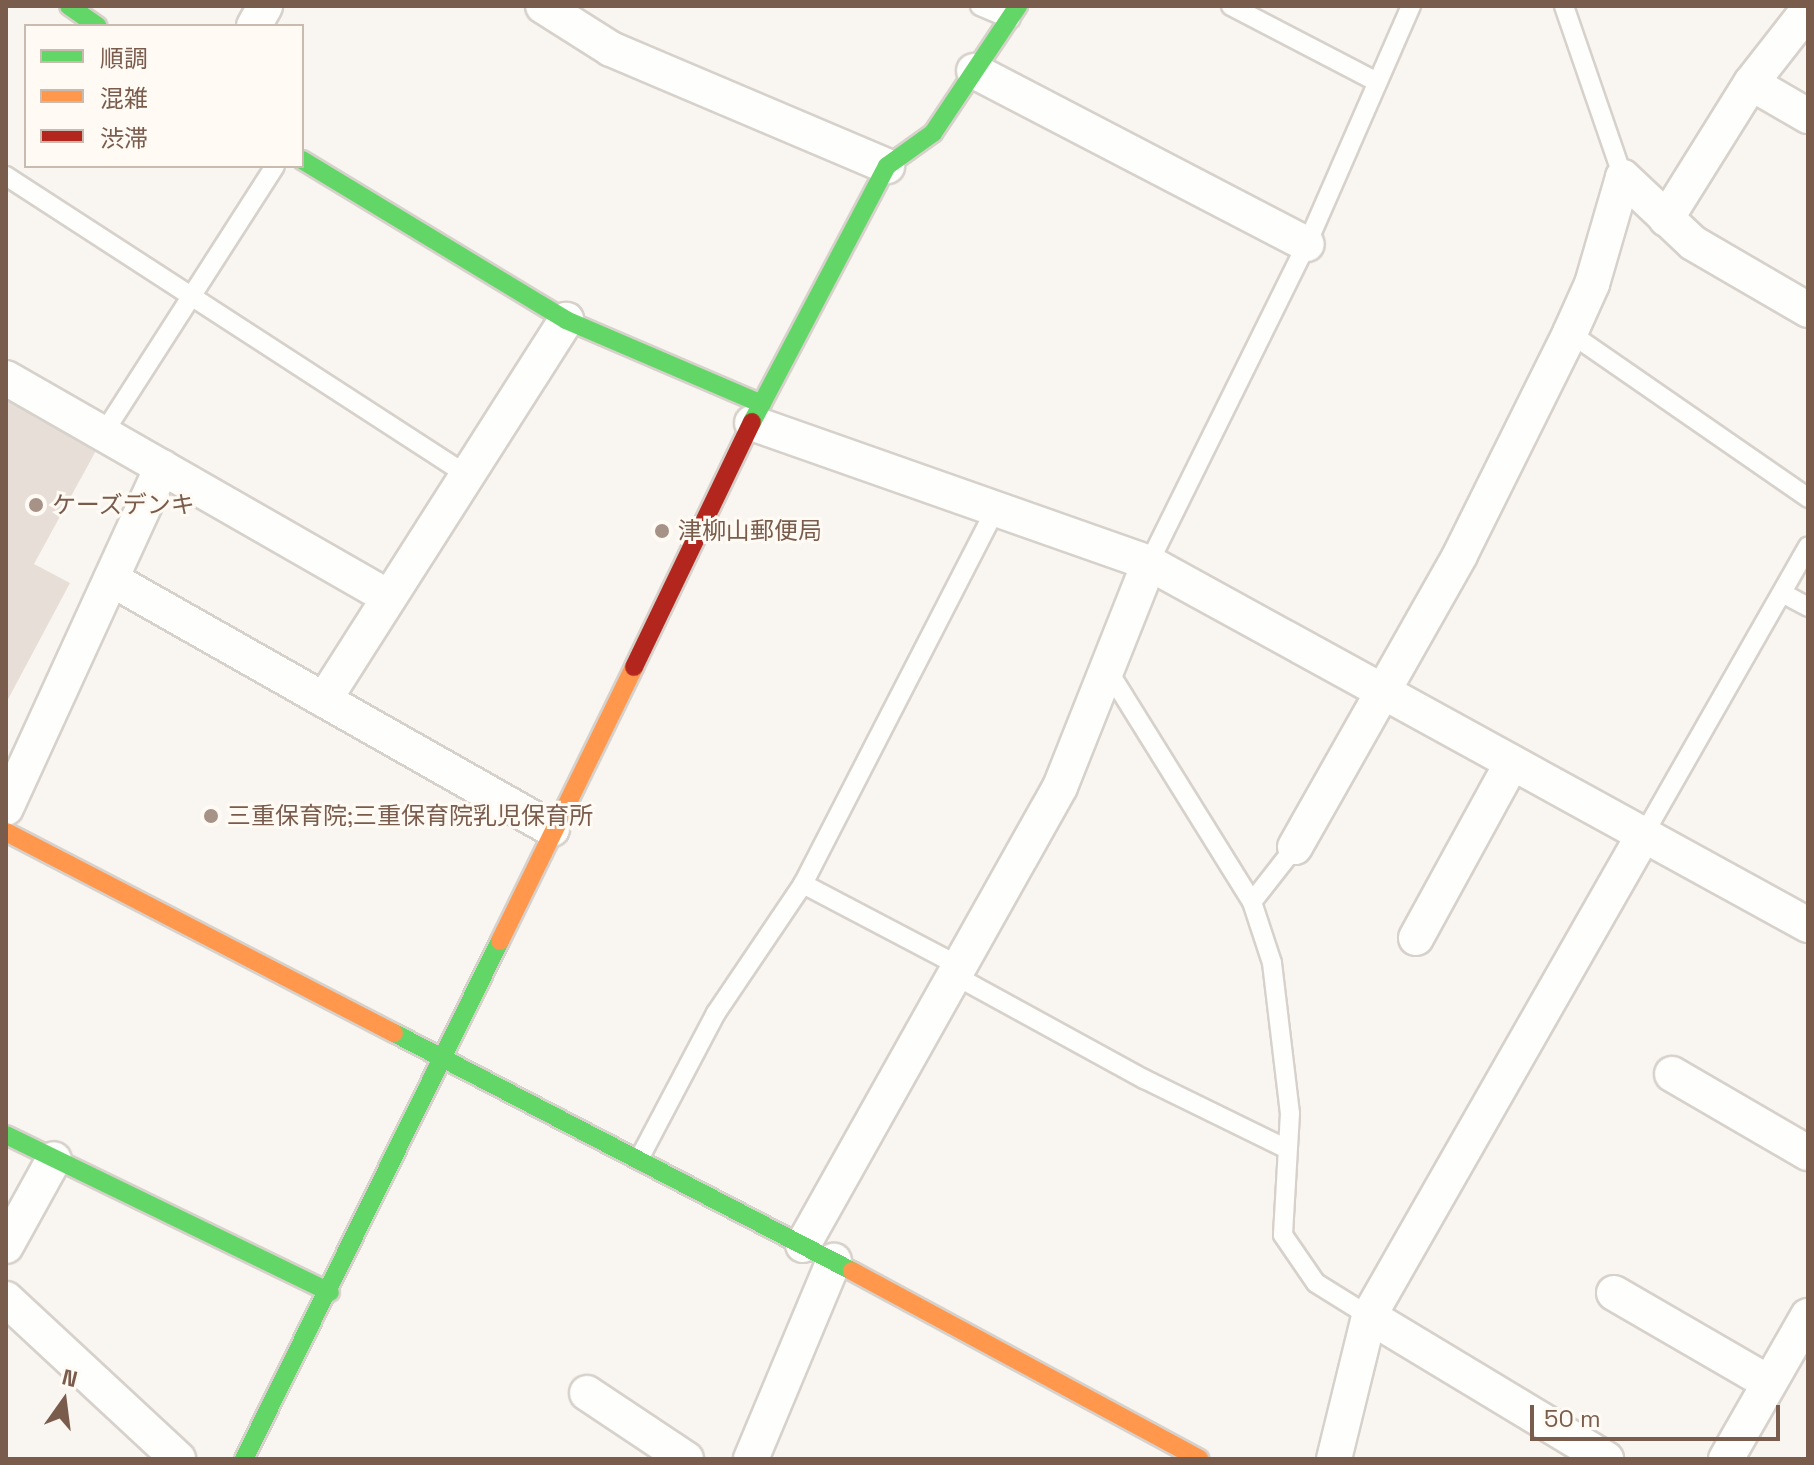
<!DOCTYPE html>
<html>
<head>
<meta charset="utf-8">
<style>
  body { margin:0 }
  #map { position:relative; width:1814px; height:1465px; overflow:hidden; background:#f9f5f0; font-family:"Space Grotesk","Noto Sans JP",sans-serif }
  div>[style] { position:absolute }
  .building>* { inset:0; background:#e6ded7 }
  .roads { filter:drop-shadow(2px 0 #d7d1cb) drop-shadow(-2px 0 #d7d1cb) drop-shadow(0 2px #d7d1cb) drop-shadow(0 -2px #d7d1cb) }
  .lane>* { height:18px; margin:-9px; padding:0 9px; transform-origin:9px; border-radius:9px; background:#fefefd }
  .street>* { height:34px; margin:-17px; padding:0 17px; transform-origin:17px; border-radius:17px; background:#fefefd }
  .fast>* { height:18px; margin:-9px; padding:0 9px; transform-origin:9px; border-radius:9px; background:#63d668 }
  .slow>* { height:18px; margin:-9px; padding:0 9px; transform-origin:9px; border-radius:9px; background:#ff974d }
  .jam>* { height:18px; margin:-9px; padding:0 9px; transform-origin:9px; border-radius:9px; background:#b3261e }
  .dots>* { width:22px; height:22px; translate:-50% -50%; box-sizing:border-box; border:4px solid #fffaf3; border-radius:50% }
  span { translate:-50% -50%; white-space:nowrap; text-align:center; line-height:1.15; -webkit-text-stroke:6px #fffaf3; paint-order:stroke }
  .poi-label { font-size:24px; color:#7a5c4d }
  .left { translate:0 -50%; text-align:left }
  .frame { position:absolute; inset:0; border:8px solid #7a5c4d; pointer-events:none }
  .legend { position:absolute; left:24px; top:24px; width:280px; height:144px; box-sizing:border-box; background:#fffaf3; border:2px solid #cabbb1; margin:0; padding:10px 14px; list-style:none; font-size:24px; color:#7a5c4d }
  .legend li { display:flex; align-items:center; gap:16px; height:40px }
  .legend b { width:40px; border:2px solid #cabbb1 }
  .north { position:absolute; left:24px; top:1361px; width:80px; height:80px; -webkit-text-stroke:6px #fffaf3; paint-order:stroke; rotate:14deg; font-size:22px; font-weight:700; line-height:32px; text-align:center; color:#7a5c4d }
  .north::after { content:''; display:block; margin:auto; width:28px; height:36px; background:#7a5c4d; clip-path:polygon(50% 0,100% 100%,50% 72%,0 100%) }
  .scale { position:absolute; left:1530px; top:1405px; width:250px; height:36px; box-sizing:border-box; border:4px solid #7a5c4d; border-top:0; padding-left:10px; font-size:24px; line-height:28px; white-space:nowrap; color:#7a5c4d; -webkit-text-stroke:6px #fffaf3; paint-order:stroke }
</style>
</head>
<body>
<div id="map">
  <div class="building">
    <div style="clip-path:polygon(6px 398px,98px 447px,34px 564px,70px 583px,6px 703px)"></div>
  </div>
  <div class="roads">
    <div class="lane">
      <div style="left:980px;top:6px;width:33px;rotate:23deg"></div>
      <div style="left:1231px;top:6px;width:165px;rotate:27.5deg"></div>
      <div style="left:1564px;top:6px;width:181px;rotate:71deg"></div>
      <div style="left:6px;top:176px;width:549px;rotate:32.97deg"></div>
      <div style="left:1570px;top:333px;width:290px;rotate:34.7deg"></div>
      <div style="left:103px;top:434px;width:318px;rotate:-57.3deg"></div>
      <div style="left:1149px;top:563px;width:356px;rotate:-63.7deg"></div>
      <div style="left:1307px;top:244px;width:260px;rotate:-66.4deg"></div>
      <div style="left:1782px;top:593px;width:30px;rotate:28deg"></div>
      <div style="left:1107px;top:669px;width:274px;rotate:58.1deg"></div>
      <div style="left:1252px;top:902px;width:64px;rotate:71.8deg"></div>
      <div style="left:1272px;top:963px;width:151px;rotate:83.2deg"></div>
      <div style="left:1290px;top:1113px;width:122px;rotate:93.3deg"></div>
      <div style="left:1283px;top:1235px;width:58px;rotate:55.5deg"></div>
      <div style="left:1316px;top:1283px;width:62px;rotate:31.9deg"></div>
      <div style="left:1644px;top:834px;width:331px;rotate:-60.3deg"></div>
      <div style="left:803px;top:884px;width:176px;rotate:27.7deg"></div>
      <div style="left:1252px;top:902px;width:70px;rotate:-52deg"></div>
      <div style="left:954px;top:975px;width:217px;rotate:28.7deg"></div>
      <div style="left:1144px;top:1079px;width:157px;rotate:26.1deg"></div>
      <div style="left:639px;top:1159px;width:165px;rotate:-62.2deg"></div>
      <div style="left:716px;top:1013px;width:156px;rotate:-56deg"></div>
      <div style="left:803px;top:884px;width:420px;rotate:-62.8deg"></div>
    </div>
    <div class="street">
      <div style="left:543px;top:6px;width:80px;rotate:32.3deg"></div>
      <div style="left:611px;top:49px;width:300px;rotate:23deg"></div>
      <div style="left:254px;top:26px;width:23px;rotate:-61deg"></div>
      <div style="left:974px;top:71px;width:375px;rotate:27.5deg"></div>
      <div style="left:1751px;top:83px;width:66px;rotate:30.1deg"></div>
      <div style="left:1666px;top:219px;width:160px;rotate:-58deg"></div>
      <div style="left:1751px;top:83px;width:93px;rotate:-52deg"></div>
      <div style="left:6px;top:378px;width:441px;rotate:29.8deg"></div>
      <div style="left:752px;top:423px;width:421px;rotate:19.4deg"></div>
      <div style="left:1149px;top:563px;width:752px;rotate:28.78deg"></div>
      <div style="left:111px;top:579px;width:507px;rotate:29.55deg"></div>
      <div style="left:324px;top:700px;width:451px;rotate:-57.5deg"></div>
      <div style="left:6px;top:808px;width:375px;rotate:-65.4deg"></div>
      <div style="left:1295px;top:847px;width:335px;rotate:-60.5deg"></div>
      <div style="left:1460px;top:555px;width:248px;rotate:-63.6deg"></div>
      <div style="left:1570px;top:333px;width:54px;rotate:-65.8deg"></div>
      <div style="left:1592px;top:284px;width:111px;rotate:-73.8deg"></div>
      <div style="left:1623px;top:177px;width:96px;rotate:43.3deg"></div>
      <div style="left:1693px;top:243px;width:133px;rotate:30.2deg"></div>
      <div style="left:1416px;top:938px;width:200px;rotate:-61.3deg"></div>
      <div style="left:1672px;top:1074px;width:157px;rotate:30.2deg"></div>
      <div style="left:803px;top:1245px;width:525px;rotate:-60.7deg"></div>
      <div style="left:1060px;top:787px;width:241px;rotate:-68.3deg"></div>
      <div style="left:6px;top:1246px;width:99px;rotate:-61.1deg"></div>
      <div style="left:1614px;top:1293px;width:179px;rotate:30.1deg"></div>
      <div style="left:6px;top:1299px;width:235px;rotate:42.9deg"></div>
      <div style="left:1369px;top:1316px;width:277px;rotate:31.1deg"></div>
      <div style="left:587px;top:1393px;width:119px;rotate:33.7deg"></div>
      <div style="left:751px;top:1459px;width:215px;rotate:-67.3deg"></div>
      <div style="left:1334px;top:1459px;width:147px;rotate:-76.2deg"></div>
      <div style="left:1369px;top:1316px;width:555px;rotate:-60.29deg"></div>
      <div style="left:1726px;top:1459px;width:165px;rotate:-60.2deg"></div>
    </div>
    <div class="fast">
      <div style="left:69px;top:6px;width:35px;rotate:35deg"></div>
      <div style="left:302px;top:160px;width:309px;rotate:31.2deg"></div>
      <div style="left:566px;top:320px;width:213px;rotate:23.2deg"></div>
      <div style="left:752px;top:422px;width:289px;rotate:-62.2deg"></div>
      <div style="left:887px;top:166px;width:57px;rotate:-35.7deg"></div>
      <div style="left:933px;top:133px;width:153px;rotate:-56.2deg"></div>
      <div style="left:394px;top:1033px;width:516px;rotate:27.46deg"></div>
      <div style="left:6px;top:1135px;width:360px;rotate:25.9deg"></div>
      <div style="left:244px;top:1459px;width:578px;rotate:-63.7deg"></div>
    </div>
    <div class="slow">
      <div style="left:6px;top:832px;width:437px;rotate:27.4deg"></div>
      <div style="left:500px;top:941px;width:305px;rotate:-63.9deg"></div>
      <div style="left:852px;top:1271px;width:395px;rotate:28.4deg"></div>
    </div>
    <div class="jam">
      <div style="left:634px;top:667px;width:272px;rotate:-64.3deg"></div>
    </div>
  </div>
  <div class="dots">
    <div style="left:36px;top:505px;background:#a69286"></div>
    <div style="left:662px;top:531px;background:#a69286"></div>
    <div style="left:211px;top:816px;background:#a69286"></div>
  </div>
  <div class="poi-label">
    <span class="left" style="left:52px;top:505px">ケーズデンキ</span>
    <span class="left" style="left:678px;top:531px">津柳山郵便局</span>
    <span class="left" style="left:227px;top:816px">三重保育院;三重保育院乳児保育所</span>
  </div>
  <div class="frame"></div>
  <ul class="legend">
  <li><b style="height:10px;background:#63d668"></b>順調</li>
  <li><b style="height:10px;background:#ff974d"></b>混雑</li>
  <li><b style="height:10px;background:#b3261e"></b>渋滞</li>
  </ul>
  <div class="north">N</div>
  <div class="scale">50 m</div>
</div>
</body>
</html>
